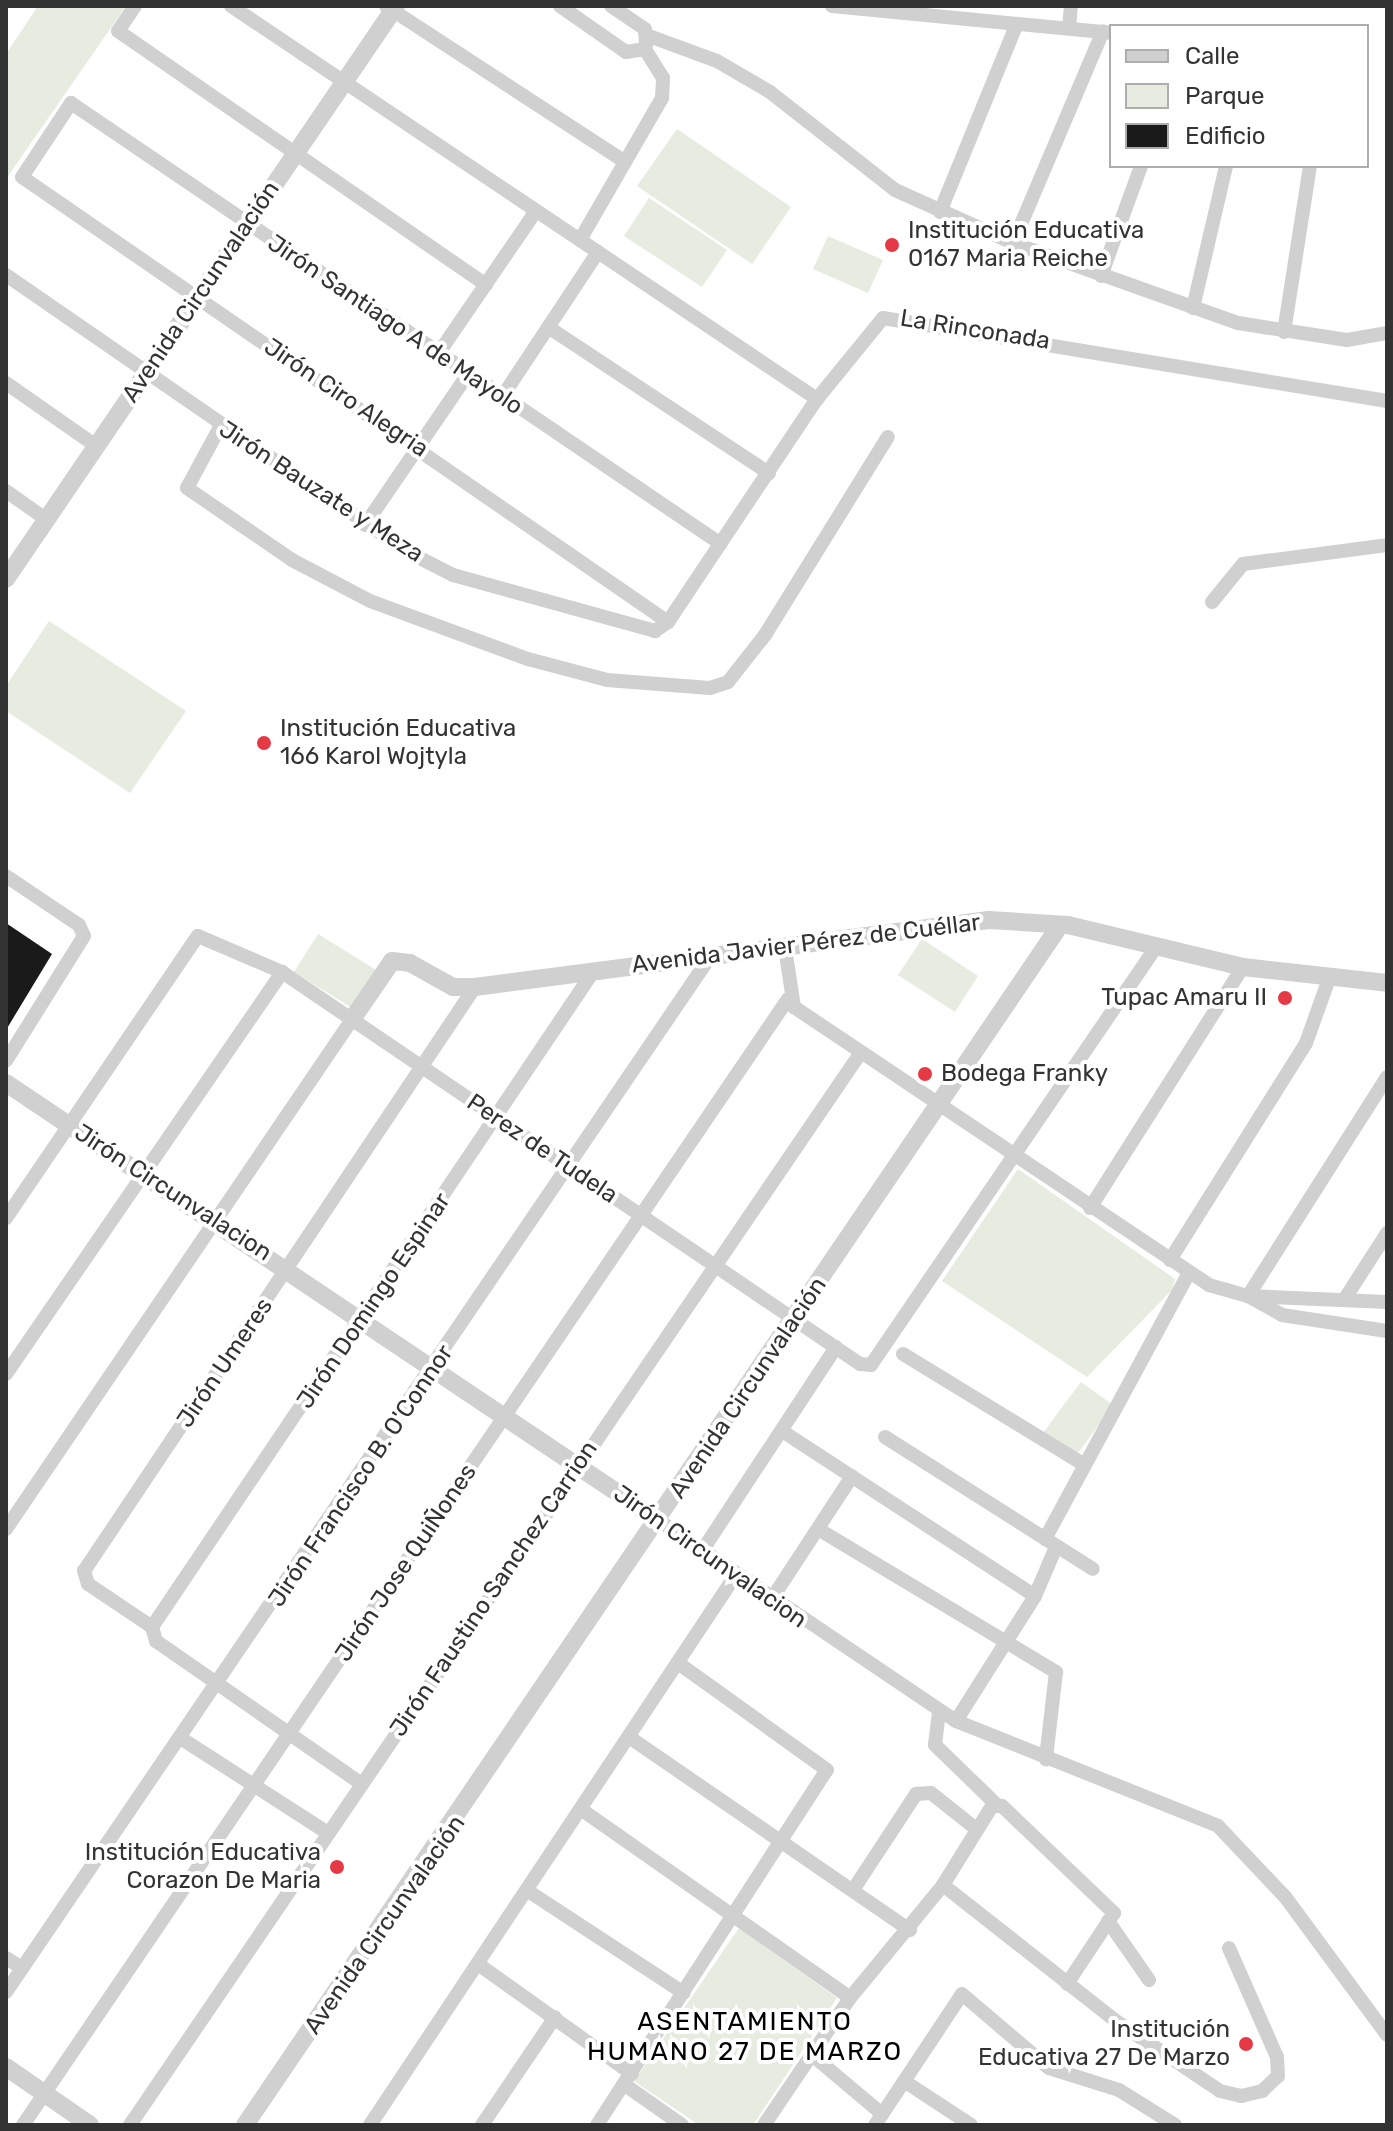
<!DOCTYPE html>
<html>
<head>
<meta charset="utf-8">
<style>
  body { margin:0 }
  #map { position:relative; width:1393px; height:2131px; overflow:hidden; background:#fff; font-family:Rubik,sans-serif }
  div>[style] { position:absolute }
  .green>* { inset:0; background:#e6ecdf }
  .building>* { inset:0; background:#1a1a1a }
  .minor>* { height:14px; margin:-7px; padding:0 7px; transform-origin:7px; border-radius:7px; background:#d0d0d0 }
  .tertiary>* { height:18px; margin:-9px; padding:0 9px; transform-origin:9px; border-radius:9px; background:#d0d0d0 }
  .dots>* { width:22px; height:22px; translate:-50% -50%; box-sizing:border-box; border:4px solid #fff; border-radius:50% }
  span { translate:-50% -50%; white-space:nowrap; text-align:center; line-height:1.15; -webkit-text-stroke:8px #fff; paint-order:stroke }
  .poi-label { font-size:24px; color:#333 }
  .left { translate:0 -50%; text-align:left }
  .right { translate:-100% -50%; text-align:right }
  .street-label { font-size:24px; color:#333 }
  .neighbourhood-label { font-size:26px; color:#000; letter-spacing:2px }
  .frame { position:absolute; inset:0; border:8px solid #333; pointer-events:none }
  .legend { position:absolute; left:1109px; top:24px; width:260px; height:144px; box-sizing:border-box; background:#fff; border:2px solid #adadad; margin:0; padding:10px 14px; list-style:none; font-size:24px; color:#333 }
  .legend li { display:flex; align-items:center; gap:16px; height:40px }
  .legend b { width:40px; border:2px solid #adadad }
</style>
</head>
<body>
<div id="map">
  <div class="green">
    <div style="clip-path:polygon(38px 6px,126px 6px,6px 179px,6px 54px)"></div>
    <div style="clip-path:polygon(677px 129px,791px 207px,752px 264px,637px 186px)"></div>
    <div style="clip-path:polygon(649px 198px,727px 250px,702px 287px,624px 236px)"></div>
    <div style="clip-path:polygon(828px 236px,883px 260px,868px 293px,813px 269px)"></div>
    <div style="clip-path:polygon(49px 621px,186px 711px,130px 793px,6px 711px,6px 686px)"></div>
    <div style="clip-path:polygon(318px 934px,376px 970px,352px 1008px,294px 972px)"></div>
    <div style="clip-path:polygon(922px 939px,978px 976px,955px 1012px,898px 975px)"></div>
    <div style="clip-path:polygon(1018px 1169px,1175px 1279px,1172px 1290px,1087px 1377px,942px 1281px)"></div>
    <div style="clip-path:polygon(1081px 1382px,1113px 1405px,1076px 1456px,1043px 1433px)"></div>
    <div style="clip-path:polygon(739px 1928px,837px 1998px,753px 2125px,699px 2125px,634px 2081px)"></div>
  </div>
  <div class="building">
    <div style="clip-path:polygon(6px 923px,52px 954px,6px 1030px)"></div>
  </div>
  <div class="minor">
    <div style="left:135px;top:6px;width:30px;rotate:124deg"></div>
    <div style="left:118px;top:31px;width:447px;rotate:34.6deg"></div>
    <div style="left:231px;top:6px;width:706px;rotate:33.85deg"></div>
    <div style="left:386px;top:6px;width:285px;rotate:33.1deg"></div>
    <div style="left:560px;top:6px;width:80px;rotate:34.9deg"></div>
    <div style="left:626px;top:52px;width:19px;rotate:-9deg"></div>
    <div style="left:611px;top:6px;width:41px;rotate:34.1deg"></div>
    <div style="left:645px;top:29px;width:16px;rotate:86deg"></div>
    <div style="left:832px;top:6px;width:280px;rotate:5.5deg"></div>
    <div style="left:1069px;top:28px;width:22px;rotate:-85deg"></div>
    <div style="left:649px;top:36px;width:72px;rotate:20.2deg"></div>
    <div style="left:717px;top:61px;width:61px;rotate:30.3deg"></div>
    <div style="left:770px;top:92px;width:159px;rotate:38.1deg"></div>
    <div style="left:895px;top:190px;width:129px;rotate:24.2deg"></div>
    <div style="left:1013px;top:243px;width:239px;rotate:19.6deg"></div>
    <div style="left:1238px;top:323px;width:110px;rotate:8.9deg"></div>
    <div style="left:1347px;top:340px;width:41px;rotate:-9.9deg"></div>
    <div style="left:940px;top:212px;width:201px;rotate:-67.8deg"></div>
    <div style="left:580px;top:240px;width:164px;rotate:-60deg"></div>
    <div style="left:662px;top:98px;width:20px;rotate:-87deg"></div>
    <div style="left:663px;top:78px;width:34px;rotate:-122deg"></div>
    <div style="left:1013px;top:243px;width:230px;rotate:-67deg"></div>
    <div style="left:6px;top:275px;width:484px;rotate:34.6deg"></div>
    <div style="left:404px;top:550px;width:55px;rotate:27deg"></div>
    <div style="left:453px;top:575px;width:210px;rotate:15.5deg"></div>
    <div style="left:655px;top:631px;width:16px;rotate:-35deg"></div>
    <div style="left:668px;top:622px;width:268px;rotate:-56.3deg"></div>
    <div style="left:817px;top:399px;width:104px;rotate:-50.8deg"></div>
    <div style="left:883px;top:318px;width:511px;rotate:9.35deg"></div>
    <div style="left:1101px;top:276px;width:117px;rotate:-70deg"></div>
    <div style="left:1193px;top:308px;width:146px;rotate:-76.9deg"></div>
    <div style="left:548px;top:327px;width:265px;rotate:33.5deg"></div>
    <div style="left:1284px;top:332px;width:168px;rotate:-81.1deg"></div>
    <div style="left:438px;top:354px;width:173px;rotate:-55.6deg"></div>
    <div style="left:6px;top:383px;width:110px;rotate:35deg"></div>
    <div style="left:502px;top:397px;width:174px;rotate:-56.5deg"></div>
    <div style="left:220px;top:427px;width:69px;rotate:118.4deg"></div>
    <div style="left:187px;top:488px;width:127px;rotate:34.4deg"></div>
    <div style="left:292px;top:560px;width:88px;rotate:27.7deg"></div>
    <div style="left:370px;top:601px;width:168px;rotate:20.2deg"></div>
    <div style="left:528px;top:659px;width:82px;rotate:14.9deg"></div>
    <div style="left:607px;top:680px;width:103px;rotate:4.4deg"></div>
    <div style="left:710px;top:688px;width:19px;rotate:-18deg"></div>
    <div style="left:728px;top:682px;width:60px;rotate:-51.8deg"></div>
    <div style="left:765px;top:635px;width:233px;rotate:-58.2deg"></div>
    <div style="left:6px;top:491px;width:50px;rotate:35.3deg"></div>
    <div style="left:365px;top:525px;width:183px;rotate:-55.7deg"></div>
    <div style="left:1212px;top:602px;width:49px;rotate:-50.8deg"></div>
    <div style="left:1243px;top:564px;width:145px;rotate:-7.5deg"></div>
    <div style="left:668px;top:622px;width:784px;rotate:-145.44deg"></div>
    <div style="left:22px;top:177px;width:89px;rotate:-56.5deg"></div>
    <div style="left:71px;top:103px;width:785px;rotate:34.16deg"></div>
    <div style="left:6px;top:876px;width:88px;rotate:33.9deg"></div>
    <div style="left:79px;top:925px;width:12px;rotate:66deg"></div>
    <div style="left:84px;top:936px;width:147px;rotate:122deg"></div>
    <div style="left:785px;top:948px;width:60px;rotate:81.3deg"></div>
    <div style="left:794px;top:1007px;width:500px;rotate:33.8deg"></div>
    <div style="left:1209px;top:1285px;width:41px;rotate:15.8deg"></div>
    <div style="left:1248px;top:1296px;width:139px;rotate:2.5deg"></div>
    <div style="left:1387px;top:1077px;width:259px;rotate:122.4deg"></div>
    <div style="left:1248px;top:1296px;width:39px;rotate:29deg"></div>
    <div style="left:1282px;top:1315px;width:106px;rotate:8.7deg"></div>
    <div style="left:1090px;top:1208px;width:285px;rotate:-57.6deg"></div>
    <div style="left:6px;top:1218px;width:341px;rotate:-55.8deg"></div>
    <div style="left:198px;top:936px;width:91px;rotate:23.2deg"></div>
    <div style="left:282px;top:972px;width:698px;rotate:34.15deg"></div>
    <div style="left:860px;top:1364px;width:11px;rotate:5deg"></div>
    <div style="left:871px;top:1365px;width:506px;rotate:-55.71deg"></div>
    <div style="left:1170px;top:1260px;width:256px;rotate:-57.9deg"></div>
    <div style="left:1306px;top:1043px;width:71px;rotate:-70.3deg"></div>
    <div style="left:1344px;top:1300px;width:80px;rotate:-57.3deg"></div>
    <div style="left:903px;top:1354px;width:211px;rotate:31.4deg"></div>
    <div style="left:6px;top:1374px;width:488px;rotate:-55.5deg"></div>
    <div style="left:782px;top:1431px;width:302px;rotate:33.1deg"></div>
    <div style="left:885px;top:1437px;width:246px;rotate:32.4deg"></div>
    <div style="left:658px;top:1520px;width:359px;rotate:34deg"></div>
    <div style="left:956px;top:1721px;width:282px;rotate:21.8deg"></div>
    <div style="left:1218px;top:1826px;width:99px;rotate:46.6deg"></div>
    <div style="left:1286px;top:1898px;width:170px;rotate:53.6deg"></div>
    <div style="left:6px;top:1529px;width:618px;rotate:-55.82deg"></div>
    <div style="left:818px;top:1529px;width:278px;rotate:31deg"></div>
    <div style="left:1056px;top:1672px;width:88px;rotate:96.6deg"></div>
    <div style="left:1045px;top:1539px;width:302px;rotate:-61.6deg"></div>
    <div style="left:702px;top:1551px;width:244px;rotate:-56.7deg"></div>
    <div style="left:771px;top:1600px;width:148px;rotate:-56.8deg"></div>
    <div style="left:152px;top:1627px;width:77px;rotate:-146.1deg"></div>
    <div style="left:88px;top:1584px;width:14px;rotate:-107deg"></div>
    <div style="left:84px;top:1571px;width:703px;rotate:-56.2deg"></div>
    <div style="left:152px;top:1627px;width:790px;rotate:-56.05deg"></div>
    <div style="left:152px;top:1627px;width:15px;rotate:74deg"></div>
    <div style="left:156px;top:1641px;width:251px;rotate:34.8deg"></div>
    <div style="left:939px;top:1712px;width:33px;rotate:97deg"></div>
    <div style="left:935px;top:1745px;width:86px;rotate:44.1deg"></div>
    <div style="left:956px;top:1721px;width:148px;rotate:-57.7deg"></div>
    <div style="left:1035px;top:1596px;width:53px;rotate:-66.8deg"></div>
    <div style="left:629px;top:1737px;width:341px;rotate:34.5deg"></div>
    <div style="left:182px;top:1739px;width:174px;rotate:32.8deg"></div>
    <div style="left:582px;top:1810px;width:327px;rotate:35deg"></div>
    <div style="left:943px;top:1885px;width:220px;rotate:38.2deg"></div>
    <div style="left:1116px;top:2021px;width:125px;rotate:33.9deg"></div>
    <div style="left:1220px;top:2091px;width:22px;rotate:13deg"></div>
    <div style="left:1241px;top:2096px;width:22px;rotate:-13deg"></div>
    <div style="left:1262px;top:2091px;width:22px;rotate:-43deg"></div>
    <div style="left:1278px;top:2076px;width:19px;rotate:-93deg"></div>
    <div style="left:1277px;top:2057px;width:119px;rotate:-113.8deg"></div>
    <div style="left:853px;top:1890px;width:115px;rotate:-56.7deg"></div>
    <div style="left:916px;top:1794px;width:15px;rotate:-4deg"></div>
    <div style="left:931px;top:1793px;width:56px;rotate:38.5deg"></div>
    <div style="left:528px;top:1891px;width:186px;rotate:33.2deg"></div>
    <div style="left:1108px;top:1921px;width:72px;rotate:55.2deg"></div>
    <div style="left:6px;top:1958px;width:19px;rotate:32deg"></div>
    <div style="left:478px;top:1964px;width:189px;rotate:35.5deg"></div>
    <div style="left:6px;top:1992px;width:1252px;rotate:-55.78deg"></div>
    <div style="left:812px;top:2055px;width:92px;rotate:40.1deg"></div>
    <div style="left:904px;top:2081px;width:80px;rotate:33.3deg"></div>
    <div style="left:625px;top:2085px;width:70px;rotate:35.1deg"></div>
    <div style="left:23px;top:2125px;width:1361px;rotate:-55.81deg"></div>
    <div style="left:130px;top:2125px;width:1295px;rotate:-55.73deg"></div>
    <div style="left:370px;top:2125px;width:659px;rotate:-56.38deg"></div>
    <div style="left:482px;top:2125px;width:130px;rotate:-55.9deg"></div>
    <div style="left:597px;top:2125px;width:423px;rotate:-57.1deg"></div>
    <div style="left:827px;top:1770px;width:183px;rotate:-144.3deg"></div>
    <div style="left:764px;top:2125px;width:153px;rotate:-55.9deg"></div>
    <div style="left:850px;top:1998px;width:146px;rotate:-50.5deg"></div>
    <div style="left:943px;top:1885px;width:93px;rotate:-58.2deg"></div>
    <div style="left:992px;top:1806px;width:10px"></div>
    <div style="left:1002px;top:1806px;width:155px;rotate:43.7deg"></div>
    <div style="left:1114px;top:1913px;width:85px;rotate:123.5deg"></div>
    <div style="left:875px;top:2125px;width:157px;rotate:-56.4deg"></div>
    <div style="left:962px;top:1994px;width:114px;rotate:40.4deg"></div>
    <div style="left:1049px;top:2068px;width:73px;rotate:17.4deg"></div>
    <div style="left:1119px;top:2090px;width:66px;rotate:32deg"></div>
  </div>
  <div class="tertiary">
    <div style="left:6px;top:579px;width:693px;rotate:-55.76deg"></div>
    <div style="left:353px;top:1018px;width:69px;rotate:-55.6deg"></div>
    <div style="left:392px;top:961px;width:18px;rotate:6deg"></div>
    <div style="left:410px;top:963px;width:49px;rotate:29.2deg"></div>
    <div style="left:453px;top:987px;width:22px"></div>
    <div style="left:475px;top:987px;width:518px;rotate:-7.43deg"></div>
    <div style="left:989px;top:920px;width:79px;rotate:3.6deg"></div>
    <div style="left:1068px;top:925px;width:180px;rotate:13.5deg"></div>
    <div style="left:1243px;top:967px;width:145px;rotate:6.3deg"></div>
    <div style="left:6px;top:1083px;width:785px;rotate:33.83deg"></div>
    <div style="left:6px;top:2067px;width:102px;rotate:34.6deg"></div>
    <div style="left:245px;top:2125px;width:1448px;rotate:-55.81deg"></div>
  </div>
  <div class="dots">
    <div style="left:892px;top:245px;background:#e63946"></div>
    <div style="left:264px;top:743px;background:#e63946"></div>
    <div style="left:1285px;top:998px;background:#e63946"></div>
    <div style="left:925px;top:1074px;background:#e63946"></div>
    <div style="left:337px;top:1867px;background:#e63946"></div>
    <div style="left:1246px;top:2044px;background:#e63946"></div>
  </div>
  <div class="poi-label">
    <span class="left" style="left:908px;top:245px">Institución Educativa<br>0167 Maria Reiche</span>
    <span class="left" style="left:280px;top:743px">Institución Educativa<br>166 Karol Wojtyla</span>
    <span class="right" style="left:1267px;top:998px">Tupac Amaru II</span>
    <span class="left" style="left:941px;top:1074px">Bodega Franky</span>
    <span class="right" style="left:321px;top:1867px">Institución Educativa<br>Corazon De Maria</span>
    <span class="right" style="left:1230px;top:2044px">Institución<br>Educativa 27 De Marzo</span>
  </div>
  <div class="street-label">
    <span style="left:201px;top:292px;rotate:-56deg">Avenida Circunvalación</span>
    <span style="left:395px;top:325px;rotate:34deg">Jirón Santiago A de Mayolo</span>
    <span style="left:975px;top:330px;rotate:9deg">La Rinconada</span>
    <span style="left:346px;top:398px;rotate:34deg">Jirón Ciro Alegria</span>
    <span style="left:321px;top:492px;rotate:33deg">Jirón Bauzate y Meza</span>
    <span style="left:806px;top:944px;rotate:-7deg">Avenida Javier Pérez de Cuéllar</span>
    <span style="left:542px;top:1149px;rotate:34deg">Perez de Tudela</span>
    <span style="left:173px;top:1193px;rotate:33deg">Jirón Circunvalacion</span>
    <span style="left:374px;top:1301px;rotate:-56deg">Jirón Domingo Espinar</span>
    <span style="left:225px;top:1363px;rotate:-56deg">Jirón Umeres</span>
    <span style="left:748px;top:1388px;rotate:-56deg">Avenida Circunvalación</span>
    <span style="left:361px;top:1476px;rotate:-56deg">Jirón Francisco B. O'Connor</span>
    <span style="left:710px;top:1557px;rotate:35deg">Jirón Circunvalacion</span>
    <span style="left:406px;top:1563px;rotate:-56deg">Jirón Jose QuiÑones</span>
    <span style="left:494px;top:1589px;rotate:-56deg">Jirón Faustino Sanchez Carrion</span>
    <span style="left:385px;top:1925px;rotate:-55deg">Avenida Circunvalación</span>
  </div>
  <div class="neighbourhood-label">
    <span style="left:745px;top:2037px">ASENTAMIENTO<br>HUMANO 27 DE MARZO</span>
  </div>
  <div class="frame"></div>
  <ul class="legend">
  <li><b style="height:10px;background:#d0d0d0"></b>Calle</li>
  <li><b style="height:22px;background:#e6ecdf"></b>Parque</li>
  <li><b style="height:22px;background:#1a1a1a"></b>Edificio</li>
  </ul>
</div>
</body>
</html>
